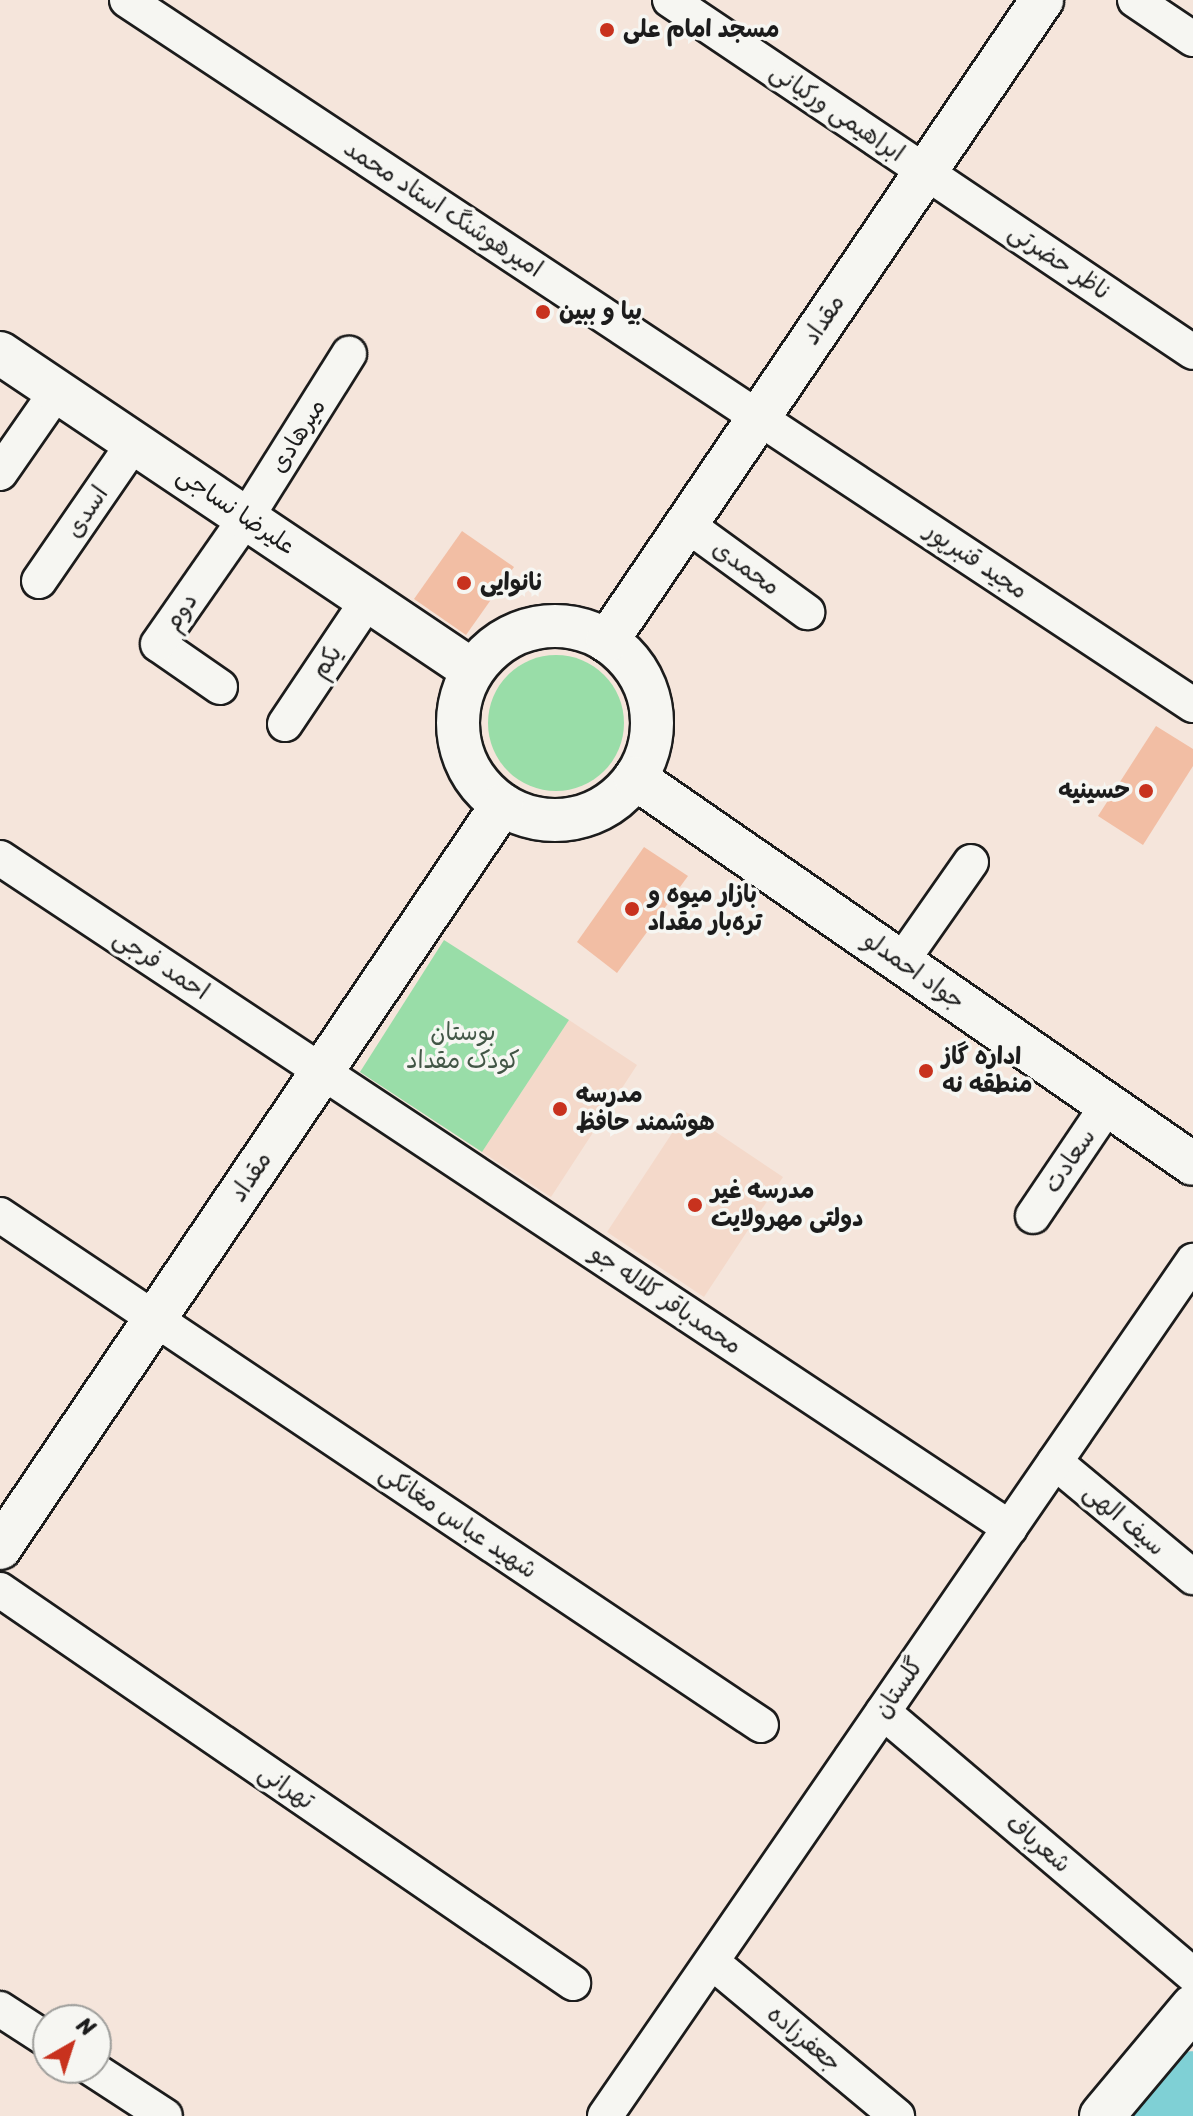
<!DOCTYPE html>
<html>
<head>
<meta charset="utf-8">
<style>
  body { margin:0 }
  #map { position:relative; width:1193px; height:2116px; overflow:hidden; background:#f5e5db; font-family:Sriracha,"Playpen Sans Arabic",sans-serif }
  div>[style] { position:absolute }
  .built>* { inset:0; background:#f4d9ca }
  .green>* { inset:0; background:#99dda8 }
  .round { border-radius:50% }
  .river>* { height:64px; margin:-32px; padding:0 32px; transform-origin:32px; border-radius:32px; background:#7fd0d5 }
  .building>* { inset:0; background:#f2bea4 }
  .roads { filter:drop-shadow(2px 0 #1c1c1c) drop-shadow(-2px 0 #1c1c1c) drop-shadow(0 2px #1c1c1c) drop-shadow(0 -2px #1c1c1c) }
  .minor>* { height:34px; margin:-17px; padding:0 17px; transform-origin:17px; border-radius:17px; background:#f6f6f2 }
  .tertiary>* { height:42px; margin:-21px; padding:0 21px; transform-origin:21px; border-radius:21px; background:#f6f6f2 }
  .tertiary>.ring { margin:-21px; padding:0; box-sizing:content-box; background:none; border:42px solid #f6f6f2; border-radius:50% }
  .secondary>* { height:44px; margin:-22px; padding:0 22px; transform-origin:22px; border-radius:22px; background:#f6f6f2 }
  .dots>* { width:22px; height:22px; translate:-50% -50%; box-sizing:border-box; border:4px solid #f6f6f2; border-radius:50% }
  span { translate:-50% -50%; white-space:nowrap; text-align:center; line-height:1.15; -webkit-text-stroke:7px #f6f6f2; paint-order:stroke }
  .poi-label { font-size:24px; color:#1c1c1c; font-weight:700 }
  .left { translate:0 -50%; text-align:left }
  .right { translate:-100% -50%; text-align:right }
  .street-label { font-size:24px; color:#1c1c1c }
  .park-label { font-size:24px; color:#425646 }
  .north { position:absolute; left:32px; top:2004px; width:80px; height:80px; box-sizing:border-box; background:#f6f6f2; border:2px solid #9f9f9c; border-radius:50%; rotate:39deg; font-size:22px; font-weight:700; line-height:32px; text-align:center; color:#1c1c1c }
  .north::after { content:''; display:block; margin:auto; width:28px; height:36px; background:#c8321e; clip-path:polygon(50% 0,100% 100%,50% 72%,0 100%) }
</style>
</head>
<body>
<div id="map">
  <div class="built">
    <div style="clip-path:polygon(569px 1020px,637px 1065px,551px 1197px,482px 1152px)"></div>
    <div style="clip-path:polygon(686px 1112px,783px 1177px,704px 1297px,607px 1232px)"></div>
  </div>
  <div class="green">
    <div class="round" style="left:488px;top:655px;width:136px;height:136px"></div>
    <div style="clip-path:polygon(444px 940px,569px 1020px,482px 1152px,360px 1072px)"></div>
  </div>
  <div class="river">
    <div style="left:1165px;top:2116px;width:43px;rotate:-49.7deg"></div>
  </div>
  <div class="building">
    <div style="clip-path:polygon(462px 531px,514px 567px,466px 635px,414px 599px)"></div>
    <div style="clip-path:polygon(1156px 726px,1193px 749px,1193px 766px,1143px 845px,1098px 816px)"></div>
    <div style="clip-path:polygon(644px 847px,688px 876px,617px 973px,577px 942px)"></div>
  </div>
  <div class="roads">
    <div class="minor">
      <div style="left:127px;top:0;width:1278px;rotate:33.48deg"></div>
      <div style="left:670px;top:0;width:630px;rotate:33.94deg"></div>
      <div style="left:1135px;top:0;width:70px;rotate:33.9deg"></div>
      <div style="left:0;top:473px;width:100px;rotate:-55.2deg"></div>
      <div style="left:686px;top:524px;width:150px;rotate:36deg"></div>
      <div style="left:39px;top:581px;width:168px;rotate:-55.5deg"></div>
      <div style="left:220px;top:687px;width:75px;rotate:-145.3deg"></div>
      <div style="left:158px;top:644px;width:154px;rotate:-55.1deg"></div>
      <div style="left:246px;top:518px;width:194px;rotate:-57.9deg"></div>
      <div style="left:285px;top:724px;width:149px;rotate:-56.2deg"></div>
      <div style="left:0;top:858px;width:1212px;rotate:33.56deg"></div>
      <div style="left:901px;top:962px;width:122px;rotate:-55deg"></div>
      <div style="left:0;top:1215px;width:916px;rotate:33.83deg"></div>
      <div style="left:1033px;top:1216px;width:134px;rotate:-56deg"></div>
      <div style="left:1055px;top:1462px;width:180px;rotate:39.8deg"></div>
      <div style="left:0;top:1590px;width:695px;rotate:34.44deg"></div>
      <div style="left:883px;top:1712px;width:407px;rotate:40.3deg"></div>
      <div style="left:712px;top:1962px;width:241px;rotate:39.8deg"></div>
      <div style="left:0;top:2009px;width:57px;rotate:32.9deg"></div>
      <div style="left:91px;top:2068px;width:88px;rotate:33deg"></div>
      <div style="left:605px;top:2116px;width:1038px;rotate:-55.48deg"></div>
    </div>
    <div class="tertiary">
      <div style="left:0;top:353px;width:569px;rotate:33.89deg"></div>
      <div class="ring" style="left:458px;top:626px;width:152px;height:152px"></div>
      <div style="left:607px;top:641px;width:775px;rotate:-55.84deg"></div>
      <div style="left:635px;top:778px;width:678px;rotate:34.67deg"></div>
      <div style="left:0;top:1548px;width:897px;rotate:-55.96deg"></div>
    </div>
    <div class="secondary">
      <div style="left:1102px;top:2116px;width:142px;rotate:-50.1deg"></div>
    </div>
  </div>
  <div class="dots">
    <div style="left:607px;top:30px;background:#c8321e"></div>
    <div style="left:543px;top:312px;background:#c8321e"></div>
    <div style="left:464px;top:583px;background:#c8321e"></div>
    <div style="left:1146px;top:791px;background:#c8321e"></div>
    <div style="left:632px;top:909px;background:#c8321e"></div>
    <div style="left:926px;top:1071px;background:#c8321e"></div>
    <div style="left:560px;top:1109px;background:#c8321e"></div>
    <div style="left:695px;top:1205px;background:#c8321e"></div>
  </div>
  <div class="poi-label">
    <span class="left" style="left:623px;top:30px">مسجد امام علی</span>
    <span class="left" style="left:559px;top:312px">بیا و ببین</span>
    <span class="left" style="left:480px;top:583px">نانوایی</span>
    <span class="right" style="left:1130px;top:791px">حسینیه</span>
    <span class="left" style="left:648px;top:909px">بازار میوه و<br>تره‌بار مقداد</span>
    <span class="left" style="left:942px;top:1071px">اداره گاز<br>منطقه نه</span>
    <span class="left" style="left:576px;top:1109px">مدرسه<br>هوشمند حافظ</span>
    <span class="left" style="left:711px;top:1205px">مدرسه غیر<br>دولتی مهرولایت</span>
  </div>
  <div class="street-label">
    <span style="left:837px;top:113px;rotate:34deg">ابراهیمی ورکیانی</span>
    <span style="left:443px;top:209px;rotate:33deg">امیرهوشنگ استاد محمد</span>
    <span style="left:1059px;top:262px;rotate:34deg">ناظر حضرتی</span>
    <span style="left:824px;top:320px;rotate:-56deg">مقداد</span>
    <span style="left:298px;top:436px;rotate:-58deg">میرهادی</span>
    <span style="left:236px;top:511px;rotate:34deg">علیرضا نساجی</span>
    <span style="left:87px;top:512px;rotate:-56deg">اسدی</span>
    <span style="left:976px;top:561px;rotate:34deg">مجید قنبرپور</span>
    <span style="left:746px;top:568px;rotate:36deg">محمدی</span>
    <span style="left:181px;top:612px;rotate:-55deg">دوم</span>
    <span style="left:327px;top:662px;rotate:-56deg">یکم</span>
    <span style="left:161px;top:965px;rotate:33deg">احمد فرجی</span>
    <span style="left:914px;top:971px;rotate:35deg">جواد احمدلو</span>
    <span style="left:1070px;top:1161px;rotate:-56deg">سعادت</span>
    <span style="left:251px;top:1177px;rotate:-56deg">مقداد</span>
    <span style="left:666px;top:1300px;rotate:34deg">محمدباقر کلاله جو</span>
    <span style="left:1124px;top:1520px;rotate:40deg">سیف الهی</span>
    <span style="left:458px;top:1522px;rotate:34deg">شهید عباس مغانکی</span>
    <span style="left:899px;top:1688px;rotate:-55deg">گلستان</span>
    <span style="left:286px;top:1787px;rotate:34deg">تهرانی</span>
    <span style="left:1038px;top:1844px;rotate:40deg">شعرباف</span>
    <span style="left:804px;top:2039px;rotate:40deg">جعفرزاده</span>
  </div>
  <div class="park-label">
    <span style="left:463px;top:1047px">بوستان<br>کودک مقداد</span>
  </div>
  <div class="north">N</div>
</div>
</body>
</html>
